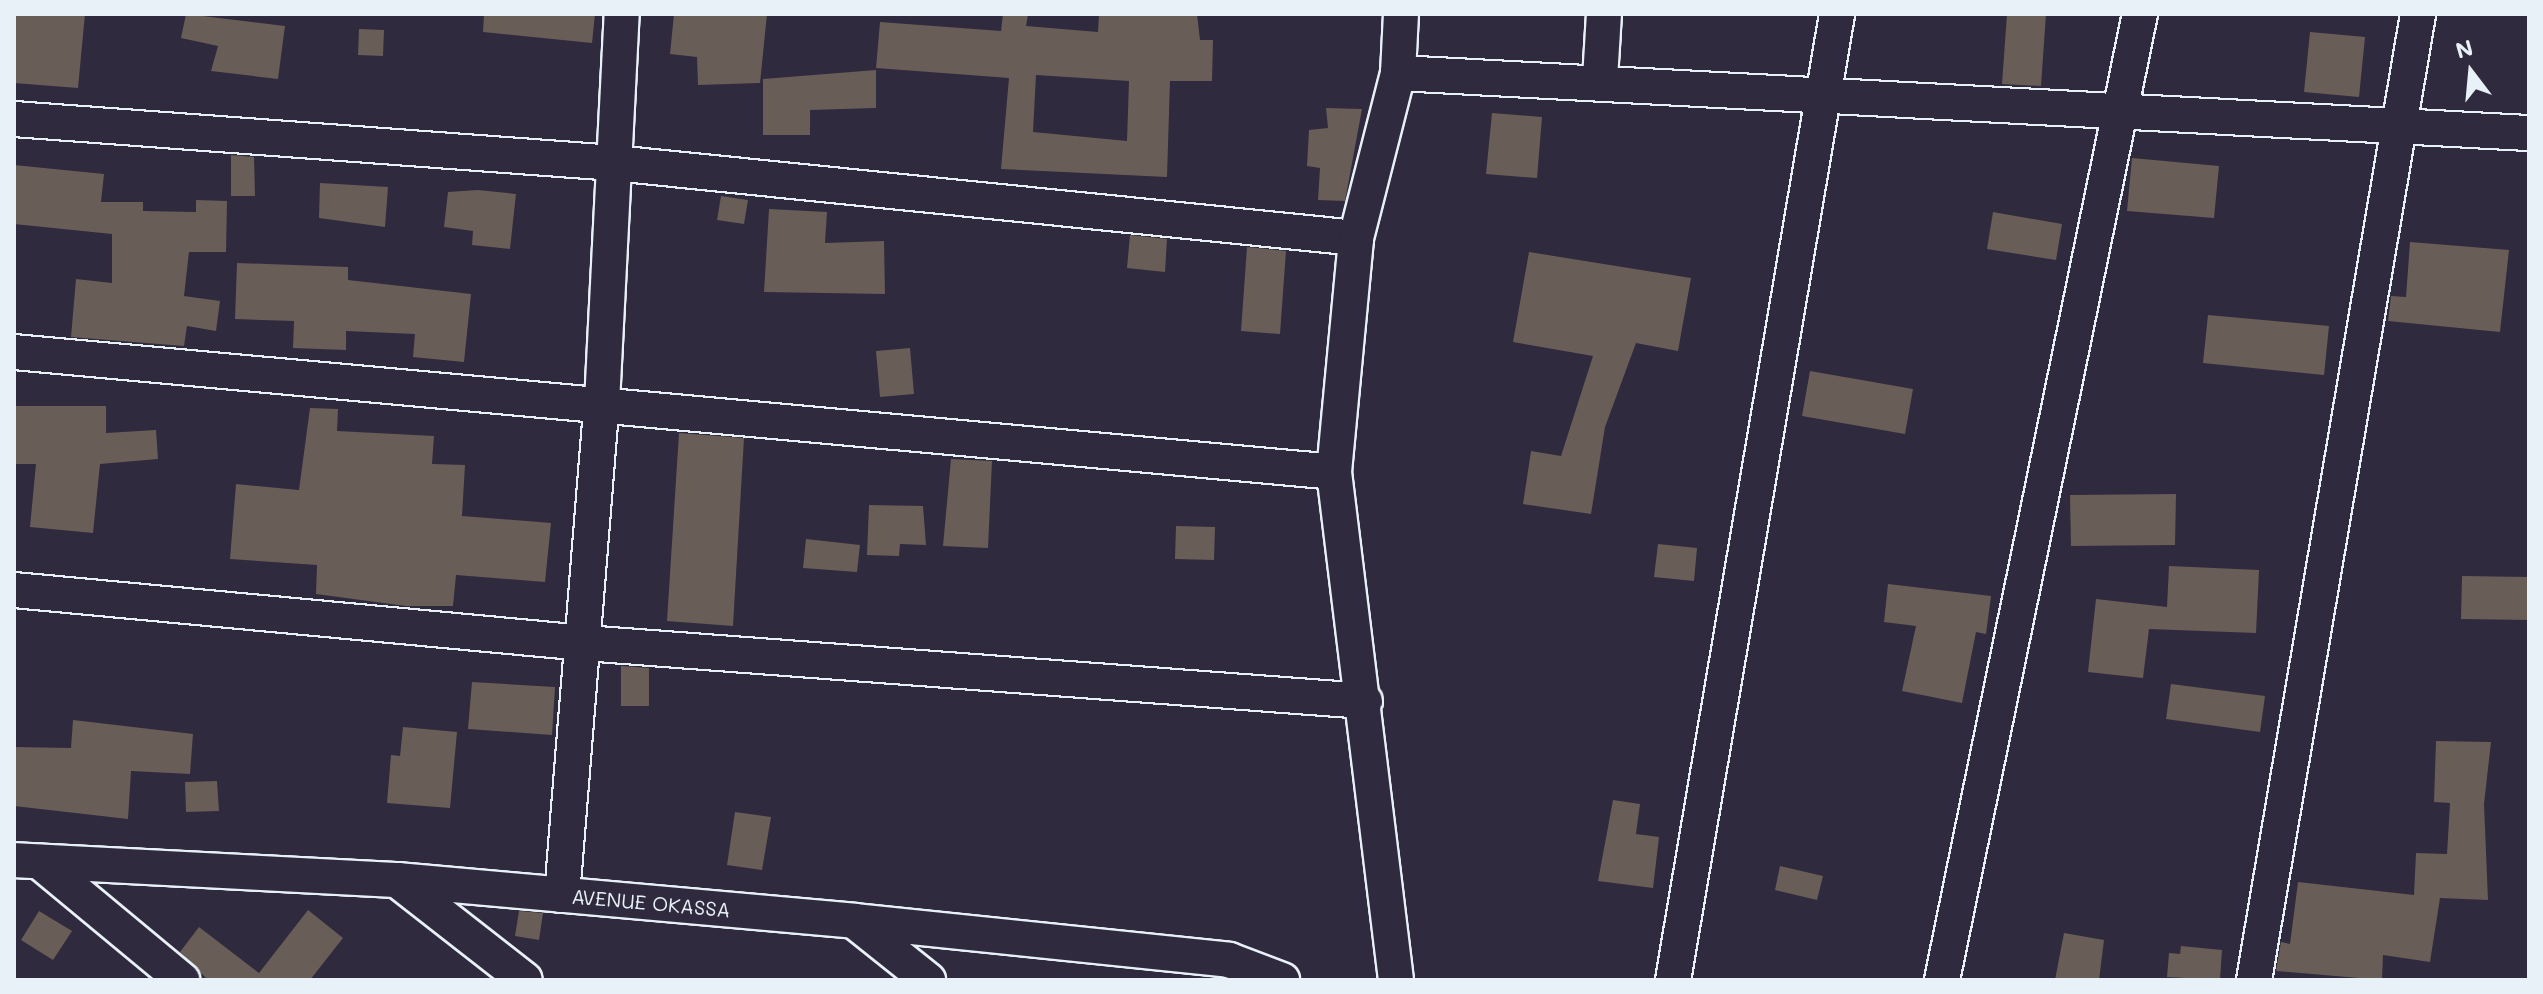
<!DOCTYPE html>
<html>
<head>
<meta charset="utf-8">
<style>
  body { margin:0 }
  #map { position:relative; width:2543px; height:994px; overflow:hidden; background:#2f2a3d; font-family:Mali,sans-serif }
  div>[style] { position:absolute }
  .building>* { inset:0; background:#695d58 }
  .roads { filter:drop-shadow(2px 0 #e8f1f8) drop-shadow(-2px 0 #e8f1f8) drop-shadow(0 2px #e8f1f8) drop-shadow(0 -2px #e8f1f8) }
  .street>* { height:34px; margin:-17px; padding:0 17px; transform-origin:17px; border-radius:17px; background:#2f2a3d }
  span { translate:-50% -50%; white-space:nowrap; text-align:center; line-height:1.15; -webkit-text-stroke:8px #2f2a3d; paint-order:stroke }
  .street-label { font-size:20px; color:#e8f1f8 }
  .frame { position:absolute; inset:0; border:16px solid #e8f1f8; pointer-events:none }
  .north { position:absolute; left:2431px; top:32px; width:80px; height:80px; -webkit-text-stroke:6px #2f2a3d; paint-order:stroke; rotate:344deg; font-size:22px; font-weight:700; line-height:32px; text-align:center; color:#e8f1f8 }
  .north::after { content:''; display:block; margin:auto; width:28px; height:36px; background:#e8f1f8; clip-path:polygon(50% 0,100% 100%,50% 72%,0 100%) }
</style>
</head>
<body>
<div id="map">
  <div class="building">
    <div style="clip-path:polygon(14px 14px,85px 14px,78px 88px,14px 83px)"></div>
    <div style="clip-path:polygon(186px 14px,285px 26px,278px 79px,211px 71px,218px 46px,181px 38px)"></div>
    <div style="clip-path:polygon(484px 14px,595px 14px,592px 43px,483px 32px)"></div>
    <div style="clip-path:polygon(674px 14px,767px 14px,760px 83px,698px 85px,697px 57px,670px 54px)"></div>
    <div style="clip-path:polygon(evenodd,1003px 14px,1028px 14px,1026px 26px,1098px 32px,1099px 14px,1197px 14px,1200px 40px,1213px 40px,1212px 81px,1170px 81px,1167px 177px,1001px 169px,1009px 78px,876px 68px,880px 22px,1001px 31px,1003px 14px,1036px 75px,1129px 81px,1127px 141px,1033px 132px,1036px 75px)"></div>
    <div style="clip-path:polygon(2007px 14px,2046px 14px,2041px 86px,2002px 84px)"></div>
    <div style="clip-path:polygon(359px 29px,384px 30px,383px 56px,358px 55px)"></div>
    <div style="clip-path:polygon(2310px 32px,2365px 37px,2359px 97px,2304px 92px)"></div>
    <div style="clip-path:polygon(876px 70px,876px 108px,810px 110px,810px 135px,763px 135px,763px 79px)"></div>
    <div style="clip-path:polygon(1326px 108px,1362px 109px,1345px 201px,1318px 200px,1320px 168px,1307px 166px,1309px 130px,1328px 128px)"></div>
    <div style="clip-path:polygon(1492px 113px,1542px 117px,1537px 178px,1486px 174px)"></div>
    <div style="clip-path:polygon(231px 155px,254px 157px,255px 196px,231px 196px)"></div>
    <div style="clip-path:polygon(2132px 158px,2219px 166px,2214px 218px,2127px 211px)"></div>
    <div style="clip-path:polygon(14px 165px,104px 174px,101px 202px,143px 202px,143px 211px,196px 212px,196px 200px,227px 201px,226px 252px,189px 252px,184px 296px,220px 301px,216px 331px,187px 326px,184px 346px,71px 337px,76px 279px,112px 283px,112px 234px,14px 224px)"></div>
    <div style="clip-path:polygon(320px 183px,388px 187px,385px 227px,319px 218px)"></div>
    <div style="clip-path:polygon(478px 190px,516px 194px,510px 249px,472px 245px,473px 231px,444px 227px,448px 192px)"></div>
    <div style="clip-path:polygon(721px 196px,748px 200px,744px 224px,717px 220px)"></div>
    <div style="clip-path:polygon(769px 209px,827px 212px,825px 243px,884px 241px,885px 294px,764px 292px)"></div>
    <div style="clip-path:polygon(1993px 212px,2062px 224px,2056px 260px,1987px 249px)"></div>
    <div style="clip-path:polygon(1130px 235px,1167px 239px,1165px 272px,1127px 268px)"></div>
    <div style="clip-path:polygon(2410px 242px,2509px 250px,2500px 332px,2388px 321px,2391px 296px,2406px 297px)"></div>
    <div style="clip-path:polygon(1247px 247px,1286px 251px,1280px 334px,1241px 331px)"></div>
    <div style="clip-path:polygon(1529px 252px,1691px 278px,1678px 351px,1636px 343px,1605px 427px,1591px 514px,1523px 504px,1531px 451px,1561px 456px,1593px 356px,1513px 342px)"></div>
    <div style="clip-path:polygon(237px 263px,348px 267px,348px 280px,471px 294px,464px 362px,413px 357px,415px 334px,346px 331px,346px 350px,293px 348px,294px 321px,235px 319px)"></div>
    <div style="clip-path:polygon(2208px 315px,2329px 326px,2324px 375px,2203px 363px)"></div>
    <div style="clip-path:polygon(910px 348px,914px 394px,880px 397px,876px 351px)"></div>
    <div style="clip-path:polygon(1810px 371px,1913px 389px,1905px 434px,1802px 416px)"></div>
    <div style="clip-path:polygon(14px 406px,106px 406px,106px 433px,156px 430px,158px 459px,100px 464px,93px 533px,30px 527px,36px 464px,14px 464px)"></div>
    <div style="clip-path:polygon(310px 408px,338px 409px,337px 431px,434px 436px,432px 464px,465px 465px,462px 516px,551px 523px,545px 582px,456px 575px,453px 606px,406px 606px,316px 594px,317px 565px,230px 559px,236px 484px,299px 490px)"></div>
    <div style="clip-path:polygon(679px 433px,744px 438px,733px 626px,667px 621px)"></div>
    <div style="clip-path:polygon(951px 459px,992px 461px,988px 548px,943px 546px)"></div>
    <div style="clip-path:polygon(2176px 494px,2175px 545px,2071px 546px,2070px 495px)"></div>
    <div style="clip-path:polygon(869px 505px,923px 506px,926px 545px,900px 544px,899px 556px,867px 555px)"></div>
    <div style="clip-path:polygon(1176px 526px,1215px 527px,1214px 560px,1175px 559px)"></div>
    <div style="clip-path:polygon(806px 539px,860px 545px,857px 572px,803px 568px)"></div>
    <div style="clip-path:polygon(1658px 544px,1697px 548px,1694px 581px,1654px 577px)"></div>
    <div style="clip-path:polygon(2169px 566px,2259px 570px,2256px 633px,2149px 629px,2143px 678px,2088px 672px,2096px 599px,2167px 607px)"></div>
    <div style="clip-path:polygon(2462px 576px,2529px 577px,2529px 620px,2461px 619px)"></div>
    <div style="clip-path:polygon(1888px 584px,1991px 596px,1986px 634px,1976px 632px,1962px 703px,1902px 691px,1916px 626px,1884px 622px)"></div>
    <div style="clip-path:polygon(621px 666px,649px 668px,649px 706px,621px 706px)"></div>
    <div style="clip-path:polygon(472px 682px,555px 687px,552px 735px,468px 729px)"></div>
    <div style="clip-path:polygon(2171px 684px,2265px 696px,2260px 732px,2166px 719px)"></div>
    <div style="clip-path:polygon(73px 720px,193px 734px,190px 774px,131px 771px,128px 819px,14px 806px,14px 747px,71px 748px)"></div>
    <div style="clip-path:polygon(403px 727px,457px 732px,450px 808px,387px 803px,391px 755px,400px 756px)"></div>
    <div style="clip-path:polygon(2436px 741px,2491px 742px,2484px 804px,2488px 900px,2440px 898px,2430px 962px,2383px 955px,2382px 980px,2276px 971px,2281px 942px,2290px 944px,2298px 882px,2414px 895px,2416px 853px,2447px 854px,2450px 803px,2434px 802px)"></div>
    <div style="clip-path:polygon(217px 781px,219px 811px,186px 812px,185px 782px)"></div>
    <div style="clip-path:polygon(1613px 800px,1640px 804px,1636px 834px,1659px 837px,1653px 888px,1598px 881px)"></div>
    <div style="clip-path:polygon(735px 812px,771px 817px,762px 870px,727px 865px)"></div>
    <div style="clip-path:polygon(1780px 866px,1823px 876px,1817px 900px,1775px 890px)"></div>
    <div style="clip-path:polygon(308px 910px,343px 938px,310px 980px,208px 980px,180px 952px,199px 927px,259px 973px)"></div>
    <div style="clip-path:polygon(39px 911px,72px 931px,53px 960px,21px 940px)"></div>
    <div style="clip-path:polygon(519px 911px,543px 913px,539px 940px,515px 936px)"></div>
    <div style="clip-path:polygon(2064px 933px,2104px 940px,2099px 980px,2055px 980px)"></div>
    <div style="clip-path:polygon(2181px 946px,2222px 950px,2220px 980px,2167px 977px,2169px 953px,2180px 954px)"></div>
  </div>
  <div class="roads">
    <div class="street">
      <div style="left:1398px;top:73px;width:1133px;rotate:3.04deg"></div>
      <div style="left:1600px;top:79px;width:65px;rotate:-86.5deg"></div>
      <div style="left:14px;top:119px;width:602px;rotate:4.19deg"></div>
      <div style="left:614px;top:163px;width:746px;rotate:5.77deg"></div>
      <div style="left:14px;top:352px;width:1325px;rotate:5.19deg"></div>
      <div style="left:14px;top:590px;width:572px;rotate:5.31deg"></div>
      <div style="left:584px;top:643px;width:783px;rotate:4.25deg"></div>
      <div style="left:14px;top:860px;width:384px;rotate:3deg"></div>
      <div style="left:397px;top:880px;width:459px;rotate:5.1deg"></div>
      <div style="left:854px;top:921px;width:377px;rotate:5.9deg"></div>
      <div style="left:1229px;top:960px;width:57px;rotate:20.7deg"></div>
      <div style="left:40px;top:862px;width:185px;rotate:39.7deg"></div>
      <div style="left:397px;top:880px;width:162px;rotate:38deg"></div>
      <div style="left:562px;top:895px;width:494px;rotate:-85.4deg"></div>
      <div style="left:602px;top:403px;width:390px;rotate:-87.1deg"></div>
      <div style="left:854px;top:921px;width:95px;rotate:38.6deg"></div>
      <div style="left:1396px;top:980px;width:512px;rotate:-96.96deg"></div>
      <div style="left:1334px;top:472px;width:235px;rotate:-84.6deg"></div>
      <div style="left:1356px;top:238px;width:170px;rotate:-75.7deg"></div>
      <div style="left:1398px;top:73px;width:59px;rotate:-87.1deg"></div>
      <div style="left:1673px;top:980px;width:980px;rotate:-80.36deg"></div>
      <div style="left:1942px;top:980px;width:986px;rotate:-78.42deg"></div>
      <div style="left:2254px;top:980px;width:980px;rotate:-80.36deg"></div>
    </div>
  </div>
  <div class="street-label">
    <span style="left:651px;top:903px;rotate:5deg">AVENUE OKASSA</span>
  </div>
  <div class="frame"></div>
  <div class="north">N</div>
</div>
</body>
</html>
